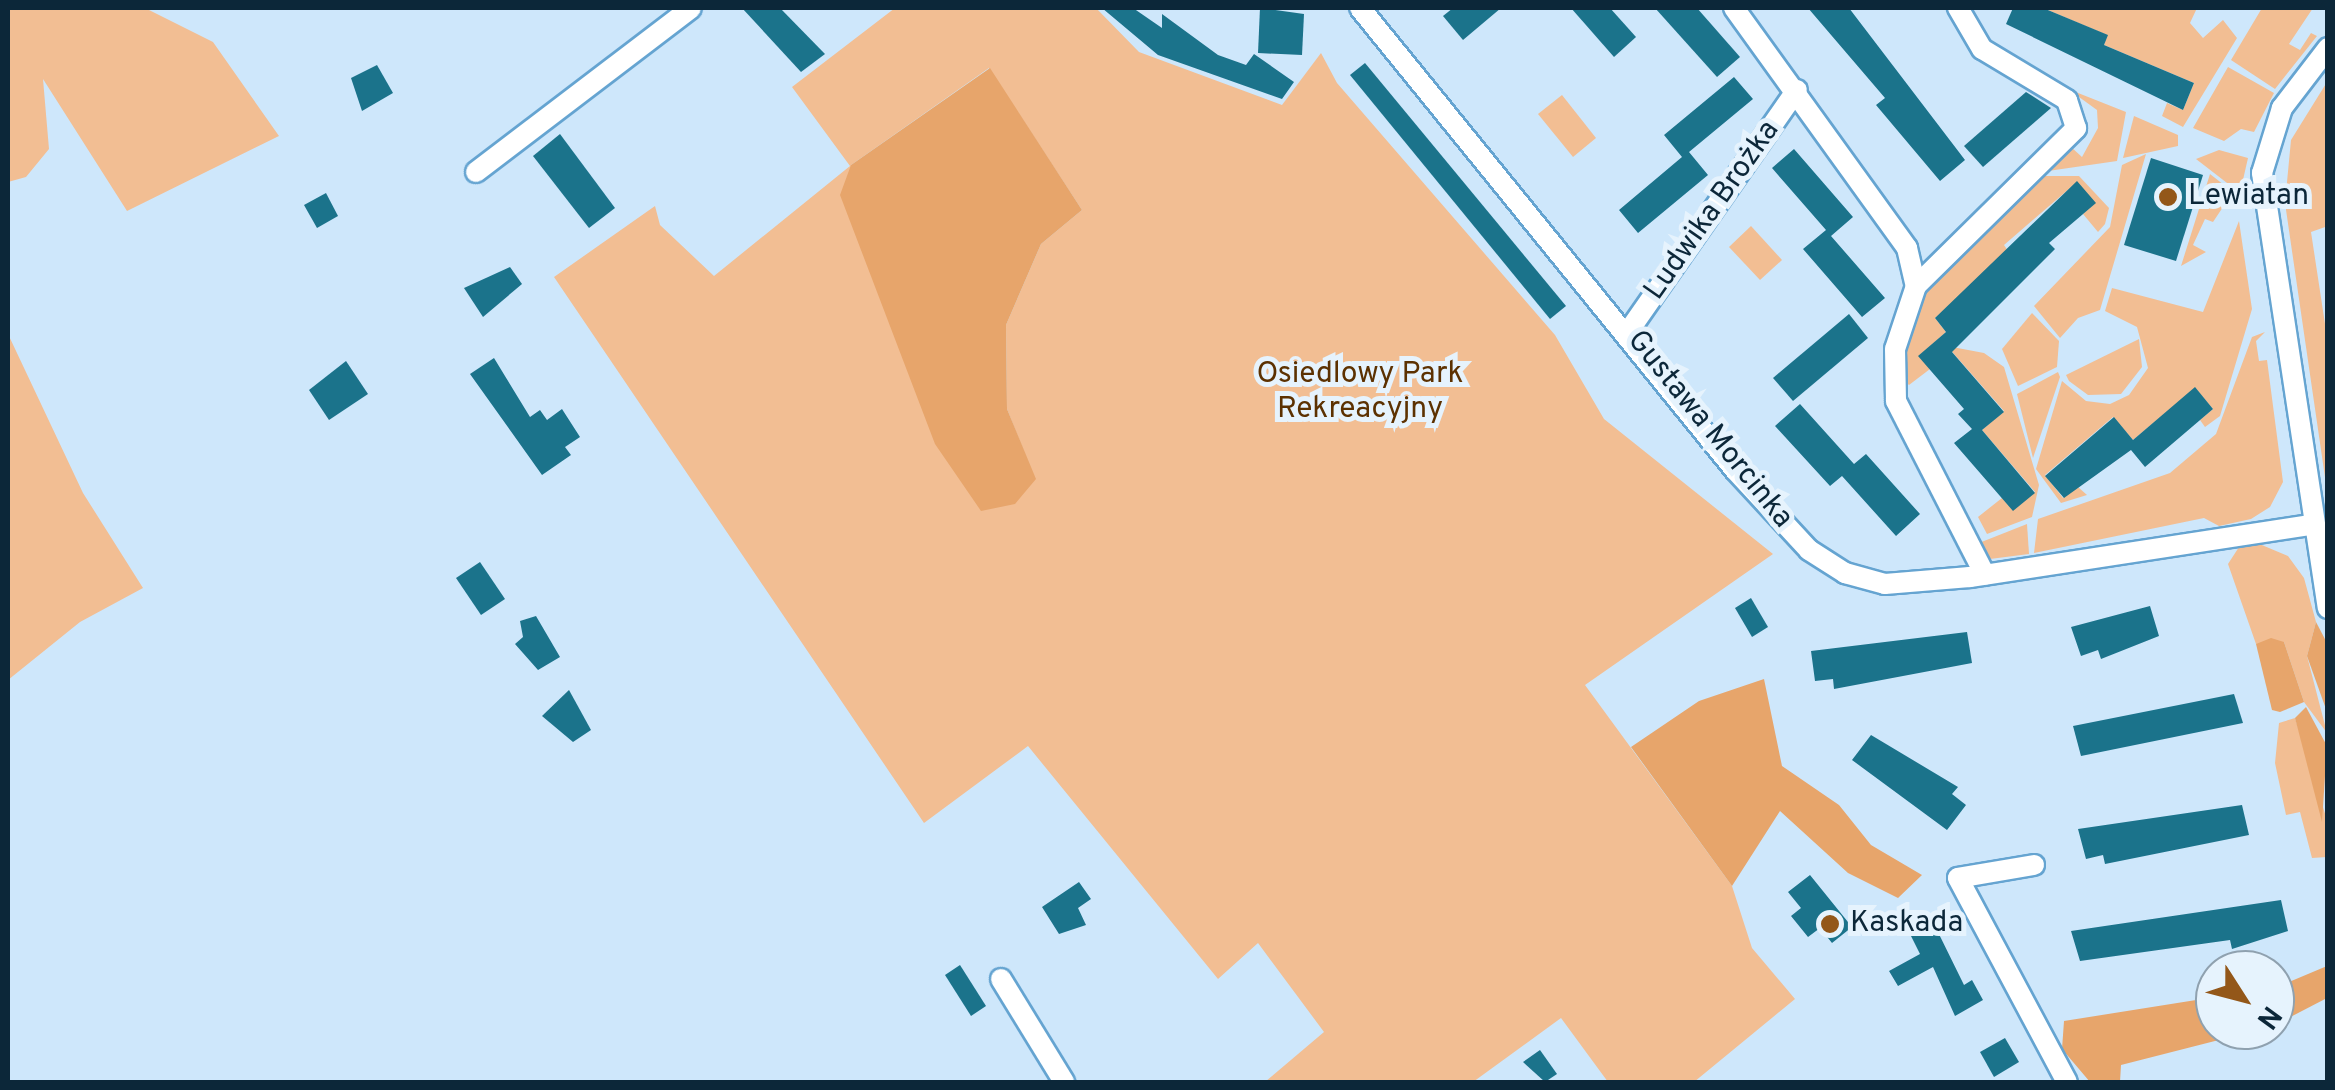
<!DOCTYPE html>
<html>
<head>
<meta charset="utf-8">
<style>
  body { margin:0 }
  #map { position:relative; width:2335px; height:1090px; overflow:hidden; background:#cee7fb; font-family:Overpass,sans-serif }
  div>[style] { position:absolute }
  .green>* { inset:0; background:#f2be93 }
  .forest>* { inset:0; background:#e7a56b }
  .building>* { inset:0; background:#1b738b }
  .roads { filter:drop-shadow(2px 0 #65a4d1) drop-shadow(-2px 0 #65a4d1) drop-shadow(0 2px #65a4d1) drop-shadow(0 -2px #65a4d1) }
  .minor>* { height:20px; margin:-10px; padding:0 10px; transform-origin:10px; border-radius:10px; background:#fff }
  .dots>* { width:28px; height:28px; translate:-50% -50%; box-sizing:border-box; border:5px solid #e6f3fd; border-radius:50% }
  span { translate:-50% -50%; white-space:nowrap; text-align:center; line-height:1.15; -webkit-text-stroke:10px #e6f3fd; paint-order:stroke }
  .poi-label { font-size:30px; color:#0c2739 }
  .left { translate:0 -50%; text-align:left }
  .street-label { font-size:30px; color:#0c2739 }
  .park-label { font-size:30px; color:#5c3101 }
  .frame { position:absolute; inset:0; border:10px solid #0c2739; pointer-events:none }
  .north { position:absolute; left:2195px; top:950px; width:100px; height:100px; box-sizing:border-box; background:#e6f3fd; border:2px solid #8fa1af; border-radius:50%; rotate:126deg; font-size:28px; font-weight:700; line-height:40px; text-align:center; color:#0c2739 }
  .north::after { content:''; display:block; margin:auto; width:35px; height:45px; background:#935719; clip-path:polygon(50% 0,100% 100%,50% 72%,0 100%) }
</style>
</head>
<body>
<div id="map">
  <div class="green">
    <div style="clip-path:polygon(8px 8px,145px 8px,213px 42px,279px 136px,127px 211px,43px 79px,49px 149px,26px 177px,8px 182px)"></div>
    <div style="clip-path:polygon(evenodd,895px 8px,1096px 8px,1139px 52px,1282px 105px,1321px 53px,1337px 83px,1555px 335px,1604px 419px,1773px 554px,1585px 685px,1732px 886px,1752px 948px,1795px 999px,1694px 1082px,1608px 1082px,1561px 1018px,1473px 1082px,1265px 1082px,1324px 1032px,1258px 943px,1218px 979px,1028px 746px,924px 823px,554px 277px,655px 206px,660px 225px,714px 276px,850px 166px,792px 87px,895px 8px,989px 68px,1082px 210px,1041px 244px,1006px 325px,1007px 409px,1035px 479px,851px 165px,989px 68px)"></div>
    <div style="clip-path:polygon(2043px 8px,2197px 8px,2190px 23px,2203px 38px,2223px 20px,2237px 38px,2183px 127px,2162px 116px,2167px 103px,2183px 110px,2194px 83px,2104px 45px,2107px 35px)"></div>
    <div style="clip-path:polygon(2262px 8px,2313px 8px,2289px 44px,2300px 50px,2311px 33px,2317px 36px,2275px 89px,2231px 60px)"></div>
    <div style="clip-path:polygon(2228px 67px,2274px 93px,2254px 132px,2241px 129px,2224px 141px,2193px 128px)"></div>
    <div style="clip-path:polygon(2327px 82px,2328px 226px,2311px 232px,2327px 337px,2327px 491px,2285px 203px,2291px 140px)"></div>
    <div style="clip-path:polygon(2068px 89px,2126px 112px,2117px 161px,2048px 171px,2071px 147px,2082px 157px,2098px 128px,2097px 110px)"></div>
    <div style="clip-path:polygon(1562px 95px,1596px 138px,1573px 157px,1538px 114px)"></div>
    <div style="clip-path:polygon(2134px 116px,2178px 135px,2178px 146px,2123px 158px)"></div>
    <div style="clip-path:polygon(2219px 150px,2248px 158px,2240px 193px,2196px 159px)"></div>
    <div style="clip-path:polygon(2146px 154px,2100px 310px,2078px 318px,2060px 338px,2034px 306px,2110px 227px,2122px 165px)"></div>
    <div style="clip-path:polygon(2210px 174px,2233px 192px,2213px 222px,2205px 219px,2193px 245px,2206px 252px,2181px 266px)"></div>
    <div style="clip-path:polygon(2043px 176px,2079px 176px,2109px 208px,2105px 224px,2098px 232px,2083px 214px,2095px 203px,2077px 182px,2004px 245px,2010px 254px,1935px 318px,1946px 332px,1919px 356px,1930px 369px,1909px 385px,1898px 374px,1919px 300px)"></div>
    <div style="clip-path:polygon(2239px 221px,2252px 309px,2220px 416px,2205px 427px,2200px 420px,2213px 409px,2195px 388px,2133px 440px,2113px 417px,2045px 475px,2063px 498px,2078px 487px,2087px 495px,2061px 503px,2036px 469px,2062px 381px,2086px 401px,2110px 404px,2129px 395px,2148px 368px,2137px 327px,2105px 311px,2112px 288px,2203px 312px)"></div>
    <div style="clip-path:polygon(1751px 226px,1782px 260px,1760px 280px,1729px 247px)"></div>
    <div style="clip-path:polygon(2032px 313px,2059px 341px,2057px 367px,2018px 386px,2002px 349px)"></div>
    <div style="clip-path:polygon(2265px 332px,2256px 341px,2259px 361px,2267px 360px,2283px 482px,2270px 507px,2251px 519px,2219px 526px,2204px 518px,2034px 553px,2038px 519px,2170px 473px,2216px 434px,2252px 337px)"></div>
    <div style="clip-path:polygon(8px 334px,83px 493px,143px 588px,80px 622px,8px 680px)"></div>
    <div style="clip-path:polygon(2139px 339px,2142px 367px,2121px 394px,2088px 395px,2069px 381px,2066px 375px)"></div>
    <div style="clip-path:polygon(1947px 346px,1984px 353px,2004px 367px,2039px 485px,2032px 517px,1987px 534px,1978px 517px,2002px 498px,2013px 510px,2035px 492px,1982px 430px,2004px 411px)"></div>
    <div style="clip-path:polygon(2058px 372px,2060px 377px,2033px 458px,2017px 394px)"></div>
    <div style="clip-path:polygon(2027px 524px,2029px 554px,1990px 559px,1979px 543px)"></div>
    <div style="clip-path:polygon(2257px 543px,2288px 556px,2304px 578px,2316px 622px,2307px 656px,2327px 733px,2304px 702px,2284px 642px,2256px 644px,2228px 564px,2239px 547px)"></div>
    <div style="clip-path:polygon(2295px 718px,2327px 820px,2327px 857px,2312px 858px,2300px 812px,2286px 815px,2275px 763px,2279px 723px)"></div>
  </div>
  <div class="forest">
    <div style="clip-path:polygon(990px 68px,1082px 210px,1041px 244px,1006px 325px,1007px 409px,1036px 479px,1015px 504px,981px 511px,935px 444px,840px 195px,851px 165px)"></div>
    <div style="clip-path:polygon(2316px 622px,2327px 643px,2327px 712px,2307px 656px)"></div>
    <div style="clip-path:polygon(2271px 638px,2284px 642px,2304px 702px,2280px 712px,2272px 710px,2256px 644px)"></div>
    <div style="clip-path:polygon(1764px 679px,1782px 766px,1839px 805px,1871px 845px,1922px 875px,1898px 898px,1848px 873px,1780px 811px,1732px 886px,1631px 747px,1699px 701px)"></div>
    <div style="clip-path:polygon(2306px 707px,2327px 746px,2322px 822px,2295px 718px)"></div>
    <div style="clip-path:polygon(2327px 966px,2327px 998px,2275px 1025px,2275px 988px)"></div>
    <div style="clip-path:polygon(2215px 997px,2215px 1030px,2258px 1030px,2121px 1065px,2120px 1082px,2090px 1082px,2062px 1049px,2064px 1021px)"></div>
  </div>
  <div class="building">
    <div style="clip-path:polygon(742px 8px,780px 8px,825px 54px,801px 72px)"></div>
    <div style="clip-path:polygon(1102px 8px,1133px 8px,1162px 28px,1162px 14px,1218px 55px,1246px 65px,1254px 54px,1294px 82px,1282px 99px,1158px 55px)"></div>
    <div style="clip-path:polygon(1260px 8px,1304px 14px,1302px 55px,1258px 53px)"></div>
    <div style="clip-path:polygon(1453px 8px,1501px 8px,1463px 40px,1443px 16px)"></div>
    <div style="clip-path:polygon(1571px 8px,1610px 8px,1636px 37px,1614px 57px)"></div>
    <div style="clip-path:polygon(1655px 8px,1697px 8px,1740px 57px,1717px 77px)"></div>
    <div style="clip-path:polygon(1808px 8px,1849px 8px,1965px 160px,1940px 181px,1876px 105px,1885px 98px)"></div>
    <div style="clip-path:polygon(2013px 8px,2043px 8px,2108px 35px,2104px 45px,2194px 83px,2183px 110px,2006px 24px)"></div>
    <div style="clip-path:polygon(1365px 63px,1566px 306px,1550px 319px,1350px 75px)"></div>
    <div style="clip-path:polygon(377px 65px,393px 93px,362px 111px,351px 78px)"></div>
    <div style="clip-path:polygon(1734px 77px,1753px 99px,1689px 152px,1708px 175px,1638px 233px,1619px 210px,1682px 157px,1664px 135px)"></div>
    <div style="clip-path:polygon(2026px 92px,2051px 108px,1983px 167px,1964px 146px)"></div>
    <div style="clip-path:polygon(560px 134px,615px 208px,589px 228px,533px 156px)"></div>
    <div style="clip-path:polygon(1794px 149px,1853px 217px,1831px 236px,1885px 298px,1862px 317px,1803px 249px,1826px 230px,1772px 168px)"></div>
    <div style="clip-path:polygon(2151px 158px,2203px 175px,2176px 261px,2124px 245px)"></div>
    <div style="clip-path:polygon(2077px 181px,2096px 203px,2049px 243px,2055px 249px,1952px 352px,2004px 412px,1982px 430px,2035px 493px,2013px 511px,1954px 443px,1972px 429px,1958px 414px,1964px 409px,1918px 356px,1946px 332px,1935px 318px)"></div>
    <div style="clip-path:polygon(326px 193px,338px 216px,317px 228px,304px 205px)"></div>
    <div style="clip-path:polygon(510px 267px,522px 284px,483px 317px,464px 288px)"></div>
    <div style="clip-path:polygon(1849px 314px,1868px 338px,1793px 401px,1773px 378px)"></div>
    <div style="clip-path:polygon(494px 358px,530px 417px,540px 410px,547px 420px,562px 409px,580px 437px,565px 447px,571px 455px,542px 475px,470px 374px)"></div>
    <div style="clip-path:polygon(346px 361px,368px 394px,329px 420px,309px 390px)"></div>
    <div style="clip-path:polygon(2195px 387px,2213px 409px,2145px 467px,2131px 450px,2064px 498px,2045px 476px,2114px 417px,2133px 440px)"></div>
    <div style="clip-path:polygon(1800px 404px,1854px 464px,1866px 454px,1920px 514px,1896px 536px,1842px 476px,1830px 486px,1775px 426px)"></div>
    <div style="clip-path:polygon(480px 562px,505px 599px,481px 615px,456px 578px)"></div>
    <div style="clip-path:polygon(1751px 598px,1768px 627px,1752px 637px,1735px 608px)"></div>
    <div style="clip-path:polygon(2150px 606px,2159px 636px,2101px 659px,2098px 650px,2081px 656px,2071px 627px)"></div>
    <div style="clip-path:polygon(536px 616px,560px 657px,538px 670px,515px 644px,523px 637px,520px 621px)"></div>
    <div style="clip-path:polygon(1967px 632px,1972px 663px,1834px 689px,1833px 679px,1815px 681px,1811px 651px)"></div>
    <div style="clip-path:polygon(569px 690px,591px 730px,573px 742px,542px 716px)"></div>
    <div style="clip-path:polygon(2234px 694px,2243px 723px,2081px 756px,2073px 726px)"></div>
    <div style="clip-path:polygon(1871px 735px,1958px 787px,1952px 794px,1966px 805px,1947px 830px,1852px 760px)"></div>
    <div style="clip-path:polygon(2242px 805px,2249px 835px,2105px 864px,2103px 855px,2086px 859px,2078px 829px)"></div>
    <div style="clip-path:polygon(1810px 875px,1852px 927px,1832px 943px,1820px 928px,1808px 937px,1791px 916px,1801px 908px,1788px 892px)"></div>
    <div style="clip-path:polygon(1079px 882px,1091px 899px,1078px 908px,1086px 925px,1059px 934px,1042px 907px)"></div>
    <div style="clip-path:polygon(2281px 900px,2288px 931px,2232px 949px,2230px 940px,2080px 961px,2071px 931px)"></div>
    <div style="clip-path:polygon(1934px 924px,1964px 985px,1972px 980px,1983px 1000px,1955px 1016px,1933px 967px,1898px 986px,1889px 971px,1920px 954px,1911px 936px)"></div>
    <div style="clip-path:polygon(960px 965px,986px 1006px,971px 1016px,945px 975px)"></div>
    <div style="clip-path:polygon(2005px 1038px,2019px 1062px,1994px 1077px,1980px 1052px)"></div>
    <div style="clip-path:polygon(1540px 1050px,1557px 1074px,1545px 1082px,1523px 1062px)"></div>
  </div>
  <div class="roads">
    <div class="minor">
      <div style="left:1360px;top:8px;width:595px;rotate:50.93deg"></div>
      <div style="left:1735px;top:470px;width:109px;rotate:47.2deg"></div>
      <div style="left:1809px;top:550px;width:43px;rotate:32.6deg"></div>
      <div style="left:1845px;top:573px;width:41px;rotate:15.4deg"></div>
      <div style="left:1885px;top:584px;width:85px;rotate:-4.7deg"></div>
      <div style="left:1970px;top:577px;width:343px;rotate:-8.7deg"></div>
      <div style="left:1734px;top:8px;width:296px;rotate:54.2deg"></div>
      <div style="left:1907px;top:248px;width:39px;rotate:77deg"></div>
      <div style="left:1916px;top:286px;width:66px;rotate:108.4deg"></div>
      <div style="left:1895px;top:349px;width:52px;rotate:88.9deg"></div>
      <div style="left:1896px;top:401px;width:195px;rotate:62.9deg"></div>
      <div style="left:2328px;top:48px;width:76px;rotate:127.5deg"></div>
      <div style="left:2282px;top:108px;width:68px;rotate:107.1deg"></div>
      <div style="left:2262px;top:173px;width:440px;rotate:81.4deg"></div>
      <div style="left:476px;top:172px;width:270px;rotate:-37.3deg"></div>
      <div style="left:1916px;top:286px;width:225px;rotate:-44.6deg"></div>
      <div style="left:2076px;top:128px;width:29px;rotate:-108deg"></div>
      <div style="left:2067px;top:100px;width:99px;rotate:-149deg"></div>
      <div style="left:1982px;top:49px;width:48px;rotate:-120.3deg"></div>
      <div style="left:1628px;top:332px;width:295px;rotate:-55.1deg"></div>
      <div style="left:2034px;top:865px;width:77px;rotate:170.3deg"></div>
      <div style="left:1958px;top:878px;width:231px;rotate:61.9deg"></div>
      <div style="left:1001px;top:979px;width:121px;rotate:58.5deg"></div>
    </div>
  </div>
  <div class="dots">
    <div style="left:2168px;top:197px;background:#935719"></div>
    <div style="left:1830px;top:924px;background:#935719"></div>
  </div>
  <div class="poi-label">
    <span class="left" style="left:2188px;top:197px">Lewiatan</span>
    <span class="left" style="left:1850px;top:924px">Kaskada</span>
  </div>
  <div class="street-label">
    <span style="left:1713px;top:211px;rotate:-55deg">Ludwika Brożka</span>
    <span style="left:1709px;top:430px;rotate:51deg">Gustawa Morcinka</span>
  </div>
  <div class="park-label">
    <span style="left:1360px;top:392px">Osiedlowy Park<br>Rekreacyjny</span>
  </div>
  <div class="frame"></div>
  <div class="north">N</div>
</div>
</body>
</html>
